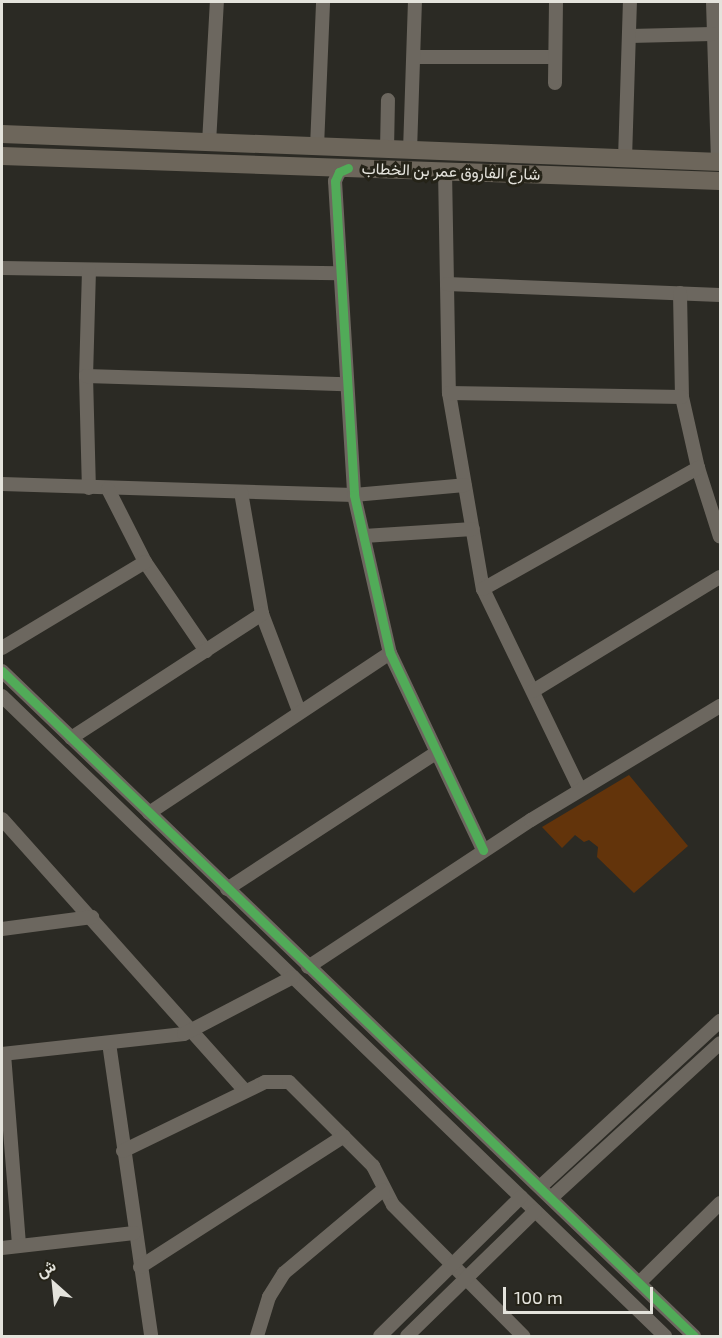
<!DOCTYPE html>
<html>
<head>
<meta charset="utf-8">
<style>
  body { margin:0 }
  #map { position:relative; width:722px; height:1338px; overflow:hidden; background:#2b2a24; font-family:"Exo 2",Vazirmatn,sans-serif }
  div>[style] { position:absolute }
  .green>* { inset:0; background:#63340b }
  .minor>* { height:14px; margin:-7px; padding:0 7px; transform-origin:7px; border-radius:7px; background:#6c675f }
  .major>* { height:18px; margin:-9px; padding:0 9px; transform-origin:9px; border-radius:9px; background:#6d665b }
  .cycleway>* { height:9px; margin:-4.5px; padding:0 4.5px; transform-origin:4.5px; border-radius:4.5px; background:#51ab58 }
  span { translate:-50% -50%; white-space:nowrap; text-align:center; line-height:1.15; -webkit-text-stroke:6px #252318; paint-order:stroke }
  .street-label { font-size:16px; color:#e4e3dc }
  .frame { position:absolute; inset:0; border:3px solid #e4e3dc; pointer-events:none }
  .north { position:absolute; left:24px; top:1254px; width:60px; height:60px; -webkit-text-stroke:4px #252318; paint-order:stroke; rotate:333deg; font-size:16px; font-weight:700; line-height:24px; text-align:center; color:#e4e3dc }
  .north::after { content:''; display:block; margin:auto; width:21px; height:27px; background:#e4e3dc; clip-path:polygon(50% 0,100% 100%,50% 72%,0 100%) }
  .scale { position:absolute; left:503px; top:1287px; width:150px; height:27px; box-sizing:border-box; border:3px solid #e4e3dc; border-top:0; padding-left:8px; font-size:18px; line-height:21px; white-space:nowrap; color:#e4e3dc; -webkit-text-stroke:4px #252318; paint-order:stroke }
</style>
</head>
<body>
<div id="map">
  <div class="green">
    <div style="clip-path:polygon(629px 775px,688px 846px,634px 893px,597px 857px,598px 847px,589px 840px,584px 842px,575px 835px,562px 848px,542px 827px)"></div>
  </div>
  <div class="minor">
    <div style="left:713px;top:2px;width:160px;rotate:88.2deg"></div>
    <div style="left:630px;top:36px;width:82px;rotate:-1.4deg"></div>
    <div style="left:414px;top:57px;width:141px"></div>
    <div style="left:555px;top:83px;width:81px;rotate:-89.3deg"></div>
    <div style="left:209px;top:143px;width:141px;rotate:-86.8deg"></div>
    <div style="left:317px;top:147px;width:145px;rotate:-87.6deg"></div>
    <div style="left:387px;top:150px;width:50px;rotate:-88.9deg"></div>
    <div style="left:410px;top:151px;width:149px;rotate:-88.1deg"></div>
    <div style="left:625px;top:159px;width:157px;rotate:-88.2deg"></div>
    <div style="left:348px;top:168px;width:10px;rotate:156deg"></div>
    <div style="left:339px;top:172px;width:10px;rotate:114deg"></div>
    <div style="left:335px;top:181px;width:315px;rotate:86.5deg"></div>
    <div style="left:354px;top:495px;width:162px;rotate:77.2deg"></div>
    <div style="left:390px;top:653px;width:218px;rotate:64.7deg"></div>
    <div style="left:445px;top:170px;width:223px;rotate:89deg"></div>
    <div style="left:449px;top:393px;width:199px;rotate:80.2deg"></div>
    <div style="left:483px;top:589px;width:223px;rotate:64.2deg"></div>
    <div style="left:2px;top:268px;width:336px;rotate:0.9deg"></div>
    <div style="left:89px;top:270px;width:106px;rotate:91.6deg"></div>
    <div style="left:86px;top:376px;width:112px;rotate:88.5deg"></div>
    <div style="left:447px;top:284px;width:273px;rotate:2.3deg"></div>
    <div style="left:680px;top:293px;width:104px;rotate:88.9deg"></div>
    <div style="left:682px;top:397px;width:73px;rotate:77.3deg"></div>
    <div style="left:698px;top:468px;width:72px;rotate:72.3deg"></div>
    <div style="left:86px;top:376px;width:259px;rotate:1.8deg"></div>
    <div style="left:449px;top:393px;width:233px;rotate:1deg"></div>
    <div style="left:2px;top:484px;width:352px;rotate:1.8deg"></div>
    <div style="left:354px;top:495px;width:111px;rotate:-5.1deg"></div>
    <div style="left:108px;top:489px;width:82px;rotate:63.1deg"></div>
    <div style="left:145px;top:562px;width:108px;rotate:55.6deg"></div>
    <div style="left:241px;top:492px;width:124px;rotate:80.2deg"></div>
    <div style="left:262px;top:614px;width:104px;rotate:69.1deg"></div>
    <div style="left:364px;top:536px;width:109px;rotate:-3.7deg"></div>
    <div style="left:483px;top:589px;width:247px;rotate:-29.4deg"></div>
    <div style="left:2px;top:648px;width:167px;rotate:-31deg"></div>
    <div style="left:2px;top:671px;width:960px;rotate:43.86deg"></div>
    <div style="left:533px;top:691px;width:219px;rotate:-31.4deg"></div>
    <div style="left:2px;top:696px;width:922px;rotate:43.99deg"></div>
    <div style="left:71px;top:738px;width:228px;rotate:-33deg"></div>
    <div style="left:149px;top:813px;width:289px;rotate:-33.6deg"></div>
    <div style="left:2px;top:819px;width:365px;rotate:48.2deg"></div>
    <div style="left:227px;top:889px;width:249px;rotate:-33.1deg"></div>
    <div style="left:2px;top:929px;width:91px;rotate:-7.6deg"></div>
    <div style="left:308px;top:967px;width:267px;rotate:-33.4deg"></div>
    <div style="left:531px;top:820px;width:221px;rotate:-31.1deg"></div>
    <div style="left:109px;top:1043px;width:296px;rotate:81.8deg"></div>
    <div style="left:2px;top:1054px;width:183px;rotate:-6.3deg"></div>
    <div style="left:184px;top:1034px;width:123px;rotate:-27.6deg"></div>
    <div style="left:4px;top:1054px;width:192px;rotate:85.5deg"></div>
    <div style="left:123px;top:1151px;width:158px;rotate:-25.9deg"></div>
    <div style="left:265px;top:1082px;width:24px"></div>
    <div style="left:289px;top:1082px;width:119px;rotate:45deg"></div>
    <div style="left:373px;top:1166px;width:44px;rotate:62.9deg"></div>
    <div style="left:393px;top:1205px;width:185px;rotate:45.2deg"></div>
    <div style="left:540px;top:1187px;width:245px;rotate:-42.7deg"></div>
    <div style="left:551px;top:1198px;width:229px;rotate:-42.5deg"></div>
    <div style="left:2px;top:1248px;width:133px;rotate:-6.5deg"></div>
    <div style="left:140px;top:1267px;width:242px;rotate:-32.7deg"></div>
    <div style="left:639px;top:1283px;width:114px;rotate:-44.6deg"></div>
    <div style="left:257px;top:1336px;width:41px;rotate:-72.9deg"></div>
    <div style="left:269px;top:1297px;width:28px;rotate:-58deg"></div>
    <div style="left:284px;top:1273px;width:129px;rotate:-40deg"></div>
    <div style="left:380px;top:1336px;width:198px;rotate:-44.6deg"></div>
    <div style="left:407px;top:1336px;width:179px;rotate:-44.3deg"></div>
  </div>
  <div class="major">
    <div style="left:2px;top:134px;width:719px;rotate:2.23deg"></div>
    <div style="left:2px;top:156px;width:718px;rotate:1.99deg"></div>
  </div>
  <div class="cycleway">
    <div style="left:348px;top:168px;width:10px;rotate:156deg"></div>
    <div style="left:339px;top:172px;width:10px;rotate:114deg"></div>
    <div style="left:335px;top:181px;width:315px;rotate:86.5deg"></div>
    <div style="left:354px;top:495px;width:162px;rotate:77.2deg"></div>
    <div style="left:390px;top:653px;width:218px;rotate:64.7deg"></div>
    <div style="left:2px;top:671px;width:960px;rotate:43.86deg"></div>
  </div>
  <div class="street-label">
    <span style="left:451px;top:171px;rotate:2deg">شارع الفاروق عمر بن الخطاب</span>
  </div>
  <div class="frame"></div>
  <div class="north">ش</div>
  <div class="scale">100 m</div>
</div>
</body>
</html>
